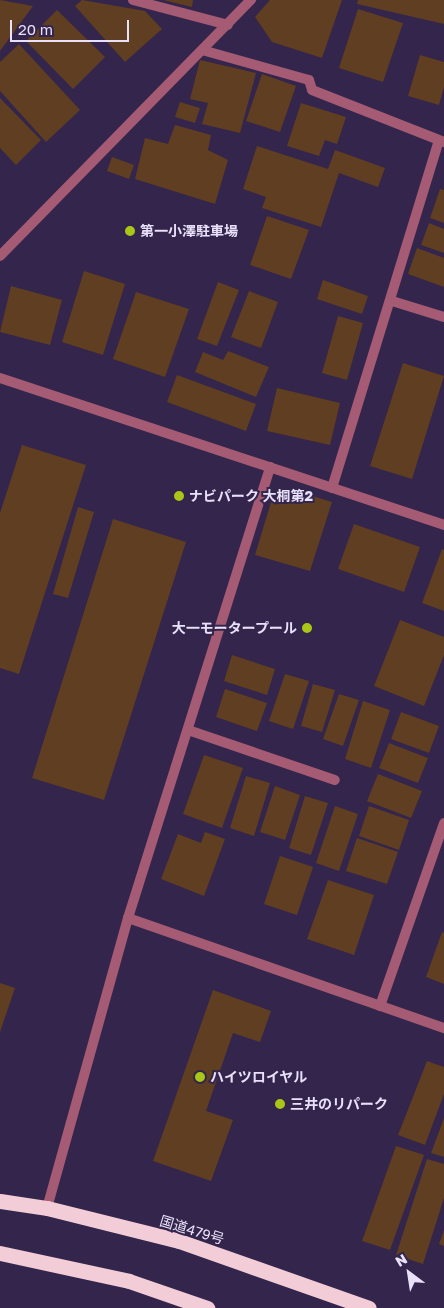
<!DOCTYPE html>
<html>
<head>
<meta charset="utf-8">
<style>
  body { margin:0 }
  #map { position:relative; width:444px; height:1308px; overflow:hidden; background:#33254b; font-family:"Golos Text","Noto Sans JP",sans-serif }
  div>[style] { position:absolute }
  .building>* { inset:0; background:#603e21 }
  .lane>* { height:10px; margin:-5px; padding:0 5px; transform-origin:5px; border-radius:5px; background:#a45b73 }
  .street>* { height:10px; margin:-5px; padding:0 5px; transform-origin:5px; border-radius:5px; background:#a45b73 }
  .highway>* { height:15px; margin:-7.5px; padding:0 7.5px; transform-origin:7.5px; border-radius:7.5px; background:#f2cdd7 }
  .dots>* { width:14px; height:14px; translate:-50% -50%; box-sizing:border-box; border:2px solid #33254b; border-radius:50% }
  span { translate:-50% -50%; white-space:nowrap; text-align:center; line-height:1.15; -webkit-text-stroke:4px #33254b; paint-order:stroke }
  .poi-label { font-size:14px; color:#e9e1fa; font-weight:700 }
  .left { translate:0 -50%; text-align:left }
  .right { translate:-100% -50%; text-align:right }
  .street-label { font-size:14px; color:#e9e1fa }
  .north { position:absolute; left:384px; top:1248px; width:50px; height:50px; -webkit-text-stroke:4px #33254b; paint-order:stroke; rotate:329deg; font-size:14px; font-weight:700; line-height:20px; text-align:center; color:#e9e1fa }
  .north::after { content:''; display:block; margin:auto; width:18px; height:22px; background:#e9e1fa; clip-path:polygon(50% 0,100% 100%,50% 72%,0 100%) }
  .scale { position:absolute; left:10px; top:20px; width:119px; height:22px; box-sizing:border-box; border:2px solid #e9e1fa; border-top:0; padding-left:6px; font-size:15px; line-height:18px; white-space:nowrap; color:#e9e1fa; -webkit-text-stroke:4px #33254b; paint-order:stroke }
</style>
</head>
<body>
<div id="map">
  <div class="building">
    <div style="clip-path:polygon(0 0,33px 6px,0 51px)"></div>
    <div style="clip-path:polygon(82px 0,145px 11px,162px 29px,125px 62px,75px 6px)"></div>
    <div style="clip-path:polygon(163px 0,193px 0,192px 7px)"></div>
    <div style="clip-path:polygon(270px 0,342px 0,322px 58px,272px 42px,255px 17px)"></div>
    <div style="clip-path:polygon(358px 0,444px 0,444px 24px,357px 4px)"></div>
    <div style="clip-path:polygon(358px 9px,403px 23px,383px 82px,339px 68px)"></div>
    <div style="clip-path:polygon(57px 10px,105px 57px,73px 89px,26px 41px)"></div>
    <div style="clip-path:polygon(19px 44px,80px 110px,46px 142px,0 91px,0 62px)"></div>
    <div style="clip-path:polygon(420px 55px,444px 62px,444px 87px,439px 105px,408px 96px)"></div>
    <div style="clip-path:polygon(200px 60px,256px 73px,240px 133px,202px 124px,208px 103px,190px 99px)"></div>
    <div style="clip-path:polygon(262px 74px,296px 86px,280px 132px,246px 121px)"></div>
    <div style="clip-path:polygon(0 98px,41px 140px,16px 165px,0 148px)"></div>
    <div style="clip-path:polygon(180px 102px,200px 108px,195px 123px,175px 117px)"></div>
    <div style="clip-path:polygon(301px 103px,346px 117px,337px 144px,325px 140px,319px 156px,287px 146px)"></div>
    <div style="clip-path:polygon(175px 125px,211px 135px,208px 150px,228px 160px,215px 204px,135px 179px,145px 138px,168px 144px)"></div>
    <div style="clip-path:polygon(257px 146px,328px 169px,335px 150px,385px 168px,378px 187px,339px 173px,321px 227px,262px 208px,266px 197px,243px 189px)"></div>
    <div style="clip-path:polygon(112px 157px,134px 165px,129px 179px,107px 171px)"></div>
    <div style="clip-path:polygon(440px 189px,444px 190px,444px 223px,430px 218px)"></div>
    <div style="clip-path:polygon(267px 216px,309px 230px,291px 279px,250px 265px)"></div>
    <div style="clip-path:polygon(429px 223px,444px 229px,444px 253px,421px 245px)"></div>
    <div style="clip-path:polygon(417px 248px,444px 258px,444px 287px,408px 274px)"></div>
    <div style="clip-path:polygon(84px 271px,125px 284px,103px 355px,62px 342px)"></div>
    <div style="clip-path:polygon(323px 280px,368px 296px,362px 314px,317px 299px)"></div>
    <div style="clip-path:polygon(218px 282px,239px 290px,217px 346px,197px 339px)"></div>
    <div style="clip-path:polygon(11px 286px,62px 300px,50px 345px,0 332px)"></div>
    <div style="clip-path:polygon(249px 291px,278px 302px,261px 348px,231px 337px)"></div>
    <div style="clip-path:polygon(136px 292px,189px 309px,165px 377px,113px 359px)"></div>
    <div style="clip-path:polygon(338px 316px,363px 323px,347px 380px,322px 373px)"></div>
    <div style="clip-path:polygon(228px 351px,269px 367px,256px 397px,195px 372px,203px 352px,223px 360px)"></div>
    <div style="clip-path:polygon(403px 363px,444px 376px,412px 479px,370px 466px)"></div>
    <div style="clip-path:polygon(177px 375px,256px 404px,246px 431px,167px 402px)"></div>
    <div style="clip-path:polygon(277px 388px,340px 403px,330px 445px,267px 431px)"></div>
    <div style="clip-path:polygon(22px 445px,86px 465px,19px 674px,0 668px,0 513px)"></div>
    <div style="clip-path:polygon(293px 490px,332px 502px,310px 571px,255px 555px,271px 502px)"></div>
    <div style="clip-path:polygon(78px 507px,94px 512px,68px 598px,53px 594px)"></div>
    <div style="clip-path:polygon(113px 519px,186px 542px,104px 800px,32px 778px)"></div>
    <div style="clip-path:polygon(354px 524px,420px 547px,404px 592px,338px 569px)"></div>
    <div style="clip-path:polygon(442px 549px,444px 550px,444px 611px,422px 603px)"></div>
    <div style="clip-path:polygon(400px 620px,444px 637px,444px 655px,424px 706px,374px 686px)"></div>
    <div style="clip-path:polygon(232px 655px,275px 669px,267px 695px,224px 681px)"></div>
    <div style="clip-path:polygon(285px 674px,309px 681px,293px 729px,269px 721px)"></div>
    <div style="clip-path:polygon(313px 684px,335px 690px,322px 732px,301px 726px)"></div>
    <div style="clip-path:polygon(225px 689px,267px 703px,257px 731px,216px 717px)"></div>
    <div style="clip-path:polygon(339px 694px,359px 700px,343px 746px,323px 739px)"></div>
    <div style="clip-path:polygon(363px 701px,390px 710px,371px 768px,345px 759px)"></div>
    <div style="clip-path:polygon(401px 712px,439px 726px,429px 753px,391px 739px)"></div>
    <div style="clip-path:polygon(389px 743px,428px 758px,418px 783px,379px 768px)"></div>
    <div style="clip-path:polygon(204px 755px,243px 768px,222px 828px,183px 814px)"></div>
    <div style="clip-path:polygon(378px 774px,422px 791px,411px 818px,367px 801px)"></div>
    <div style="clip-path:polygon(246px 776px,270px 783px,254px 836px,230px 828px)"></div>
    <div style="clip-path:polygon(275px 786px,300px 795px,285px 840px,260px 832px)"></div>
    <div style="clip-path:polygon(305px 796px,328px 803px,311px 855px,289px 848px)"></div>
    <div style="clip-path:polygon(335px 806px,358px 814px,339px 871px,316px 863px)"></div>
    <div style="clip-path:polygon(369px 806px,409px 820px,399px 850px,359px 836px)"></div>
    <div style="clip-path:polygon(205px 832px,225px 839px,204px 896px,161px 879px,178px 834px,201px 843px)"></div>
    <div style="clip-path:polygon(357px 838px,398px 852px,387px 884px,346px 871px)"></div>
    <div style="clip-path:polygon(280px 856px,313px 867px,297px 915px,264px 904px)"></div>
    <div style="clip-path:polygon(328px 880px,374px 895px,354px 955px,307px 939px)"></div>
    <div style="clip-path:polygon(442px 932px,444px 933px,444px 984px,426px 977px)"></div>
    <div style="clip-path:polygon(0 983px,15px 988px,0 1032px)"></div>
    <div style="clip-path:polygon(213px 990px,271px 1011px,260px 1042px,233px 1033px,206px 1111px,233px 1120px,211px 1181px,153px 1161px)"></div>
    <div style="clip-path:polygon(427px 1061px,444px 1067px,444px 1094px,425px 1145px,398px 1135px)"></div>
    <div style="clip-path:polygon(444px 1118px,444px 1157px,431px 1153px)"></div>
    <div style="clip-path:polygon(396px 1146px,424px 1155px,390px 1250px,362px 1241px)"></div>
    <div style="clip-path:polygon(427px 1159px,444px 1164px,444px 1198px,423px 1264px,396px 1255px)"></div>
    <div style="clip-path:polygon(444px 1230px,444px 1246px,439px 1244px)"></div>
  </div>
  <div class="lane">
    <div style="left:133px;top:0;width:98px;rotate:14.7deg"></div>
    <div style="left:202px;top:50px;width:111px;rotate:15.7deg"></div>
    <div style="left:309px;top:80px;width:10px;rotate:73deg"></div>
    <div style="left:312px;top:90px;width:142px;rotate:21.5deg"></div>
    <div style="left:392px;top:301px;width:54px;rotate:17.1deg"></div>
    <div style="left:332px;top:488px;width:363px;rotate:-72.9deg"></div>
    <div style="left:188px;top:730px;width:155px;rotate:18.8deg"></div>
    <div style="left:128px;top:918px;width:335px;rotate:19.2deg"></div>
    <div style="left:380px;top:1006px;width:194px;rotate:-70.7deg"></div>
    <div style="left:47px;top:1208px;width:301px;rotate:-74.4deg"></div>
    <div style="left:128px;top:918px;width:473px;rotate:-72.5deg"></div>
  </div>
  <div class="street">
    <div style="left:0;top:256px;width:359px;rotate:-45.6deg"></div>
    <div style="left:0;top:378px;width:468px;rotate:18.3deg"></div>
  </div>
  <div class="highway">
    <div style="left:0;top:1201px;width:48px;rotate:8.5deg"></div>
    <div style="left:47px;top:1208px;width:136px;rotate:14deg"></div>
    <div style="left:179px;top:1241px;width:201px;rotate:19.4deg"></div>
    <div style="left:0;top:1253px;width:132px;rotate:12.2deg"></div>
    <div style="left:129px;top:1281px;width:83px;rotate:19.1deg"></div>
  </div>
  <div class="dots">
    <div style="left:130px;top:231px;background:#aac717"></div>
    <div style="left:179px;top:496px;background:#aac717"></div>
    <div style="left:307px;top:628px;background:#aac717"></div>
    <div style="left:200px;top:1077px;background:#aac717"></div>
    <div style="left:280px;top:1104px;background:#aac717"></div>
  </div>
  <div class="poi-label">
    <span class="left" style="left:140px;top:231px">第一小澤駐車場</span>
    <span class="left" style="left:189px;top:496px">ナビパーク 大桐第2</span>
    <span class="right" style="left:297px;top:628px">大一モータープール</span>
    <span class="left" style="left:210px;top:1077px">ハイツロイヤル</span>
    <span class="left" style="left:290px;top:1104px">三井のリパーク</span>
  </div>
  <div class="street-label">
    <span style="left:192px;top:1230px;rotate:17deg">国道479号</span>
  </div>
  <div class="north">N</div>
  <div class="scale">20 m</div>
</div>
</body>
</html>
